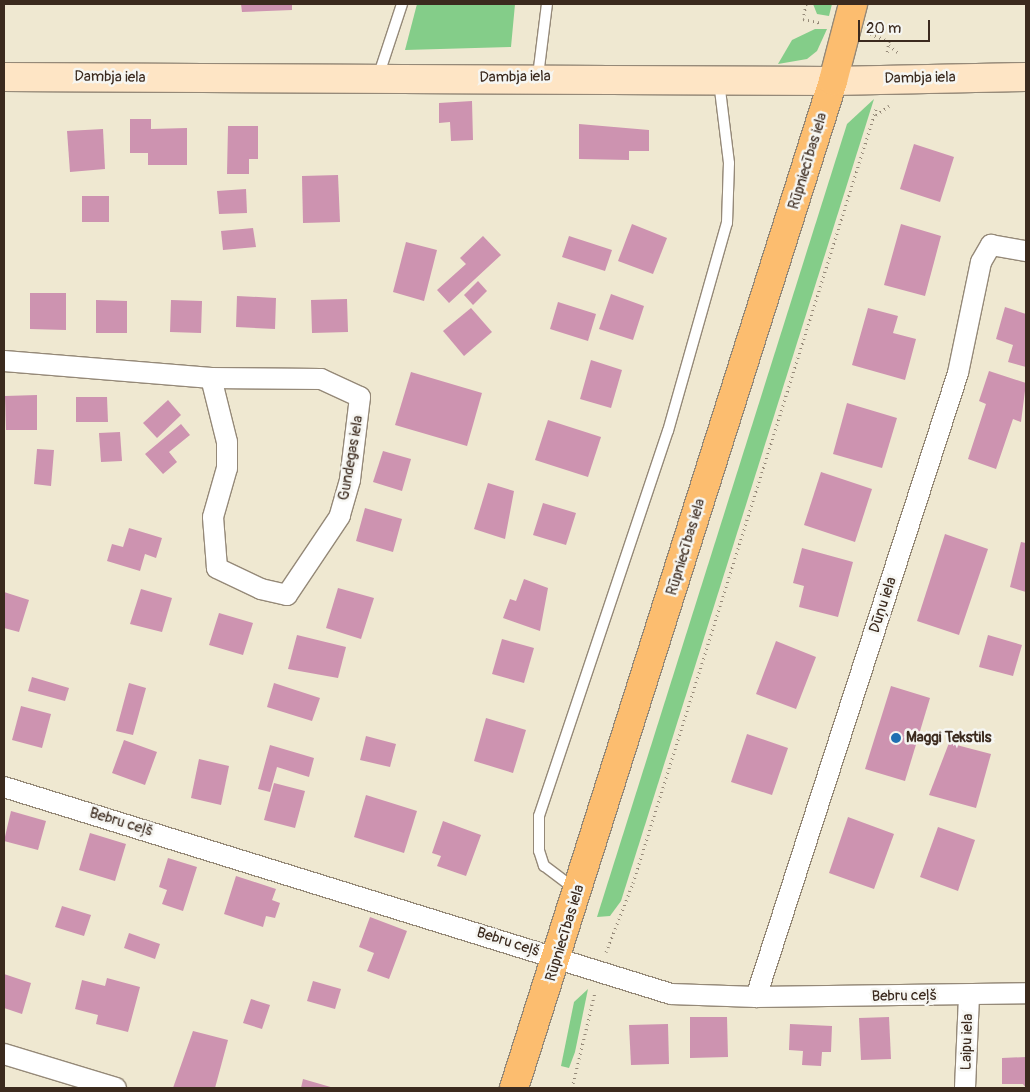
<!DOCTYPE html>
<html>
<head>
<meta charset="utf-8">
<style>
  body { margin:0 }
  #map { position:relative; width:1030px; height:1092px; overflow:hidden; background:#efe8d1; font-family:Pangolin,sans-serif }
  div>[style] { position:absolute }
  .green>* { inset:0; background:#84cd89 }
  .building>* { inset:0; background:#cd93b0 }
  .path>* { height:3px; margin-top:-1.5px; transform-origin:0; background:repeating-linear-gradient(90deg,#958978 0 1px,transparent 0 5px) }
  .roads { filter:drop-shadow(1px 0 #958978) drop-shadow(-1px 0 #958978) drop-shadow(0 1px #958978) drop-shadow(0 -1px #958978) }
  .lane>* { height:10px; margin:-5px; padding:0 5px; transform-origin:5px; border-radius:5px; background:#fff }
  .street>* { height:20px; margin:-10px; padding:0 10px; transform-origin:10px; border-radius:10px; background:#fff }
  .secondary>* { height:28px; margin:-14px; padding:0 14px; transform-origin:14px; border-radius:14px; background:#fee5c5 }
  .primary>* { height:28px; margin:-14px; padding:0 14px; transform-origin:14px; border-radius:14px; background:#fcbd6f }
  .dots>* { width:14px; height:14px; translate:-50% -50%; box-sizing:border-box; border:2px solid #f6f6f2; border-radius:50% }
  span { translate:-50% -50%; white-space:nowrap; text-align:center; line-height:1.15; -webkit-text-stroke:5px #f6f6f2; paint-order:stroke }
  .street-label { font-size:15px; color:#3b2a1e }
  .poi-label { font-size:15px; color:#3b2a1e; font-weight:700 }
  .left { translate:0 -50%; text-align:left }
  .frame { position:absolute; inset:0; border:5px solid #3b2a1e; pointer-events:none }
  .scale { position:absolute; left:858px; top:20px; width:72px; height:22px; box-sizing:border-box; border:2px solid #3b2a1e; border-top:0; padding-left:6px; font-size:15px; line-height:18px; white-space:nowrap; color:#3b2a1e; -webkit-text-stroke:4px #f6f6f2; paint-order:stroke }
</style>
</head>
<body>
<div id="map">
  <div class="green">
    <div style="clip-path:polygon(417px 4px,515px 4px,511px 47px,405px 50px)"></div>
    <div style="clip-path:polygon(813px 4px,832px 4px,829px 16px,817px 14px)"></div>
    <div style="clip-path:polygon(815px 29px,827px 29px,817px 51px,807px 59px,778px 64px,792px 40px)"></div>
    <div style="clip-path:polygon(874px 99px,621px 901px,610px 916px,597px 917px,847px 124px)"></div>
    <div style="clip-path:polygon(588px 989px,575px 1052px,569px 1068px,561px 1066px,574px 1002px)"></div>
  </div>
  <div class="building">
    <div style="clip-path:polygon(241px 4px,292px 4px,292px 10px,242px 12px)"></div>
    <div style="clip-path:polygon(472px 101px,473px 140px,451px 141px,450px 122px,439px 123px,439px 103px)"></div>
    <div style="clip-path:polygon(130px 119px,151px 119px,151px 129px,187px 128px,187px 165px,148px 165px,148px 153px,130px 153px)"></div>
    <div style="clip-path:polygon(579px 124px,649px 130px,649px 151px,629px 151px,629px 160px,579px 159px)"></div>
    <div style="clip-path:polygon(228px 126px,258px 126px,258px 159px,249px 159px,249px 174px,227px 174px)"></div>
    <div style="clip-path:polygon(103px 129px,105px 169px,70px 172px,67px 131px)"></div>
    <div style="clip-path:polygon(914px 144px,954px 157px,940px 202px,900px 189px)"></div>
    <div style="clip-path:polygon(338px 175px,340px 222px,303px 223px,302px 176px)"></div>
    <div style="clip-path:polygon(246px 189px,247px 213px,219px 214px,217px 191px)"></div>
    <div style="clip-path:polygon(82px 196px,109px 196px,109px 222px,82px 222px)"></div>
    <div style="clip-path:polygon(632px 224px,667px 238px,653px 274px,618px 261px)"></div>
    <div style="clip-path:polygon(901px 224px,941px 236px,925px 296px,884px 285px)"></div>
    <div style="clip-path:polygon(253px 228px,256px 247px,223px 250px,221px 231px)"></div>
    <div style="clip-path:polygon(483px 236px,501px 255px,449px 303px,437px 290px,466px 264px,460px 258px)"></div>
    <div style="clip-path:polygon(569px 236px,612px 250px,605px 271px,562px 257px)"></div>
    <div style="clip-path:polygon(406px 242px,437px 250px,424px 301px,393px 292px)"></div>
    <div style="clip-path:polygon(478px 281px,487px 291px,473px 305px,464px 295px)"></div>
    <div style="clip-path:polygon(30px 293px,66px 293px,66px 330px,30px 329px)"></div>
    <div style="clip-path:polygon(611px 294px,644px 306px,633px 340px,599px 329px)"></div>
    <div style="clip-path:polygon(237px 296px,276px 298px,275px 329px,236px 327px)"></div>
    <div style="clip-path:polygon(347px 299px,348px 332px,312px 333px,311px 300px)"></div>
    <div style="clip-path:polygon(96px 300px,127px 301px,127px 333px,96px 333px)"></div>
    <div style="clip-path:polygon(171px 300px,202px 301px,201px 333px,170px 332px)"></div>
    <div style="clip-path:polygon(558px 302px,596px 314px,588px 341px,550px 329px)"></div>
    <div style="clip-path:polygon(1005px 307px,1026px 314px,1026px 367px,1008px 362px,1013px 345px,996px 339px)"></div>
    <div style="clip-path:polygon(471px 308px,492px 332px,464px 356px,443px 331px)"></div>
    <div style="clip-path:polygon(868px 308px,898px 316px,893px 333px,916px 339px,905px 380px,852px 365px)"></div>
    <div style="clip-path:polygon(591px 360px,622px 370px,611px 408px,580px 399px)"></div>
    <div style="clip-path:polygon(989px 371px,1026px 383px,1021px 422px,1013px 419px,996px 469px,968px 459px,986px 404px,979px 401px)"></div>
    <div style="clip-path:polygon(411px 372px,482px 393px,467px 446px,395px 425px)"></div>
    <div style="clip-path:polygon(37px 395px,37px 430px,6px 430px,5px 396px)"></div>
    <div style="clip-path:polygon(76px 397px,107px 397px,108px 422px,76px 422px)"></div>
    <div style="clip-path:polygon(168px 400px,181px 415px,157px 438px,143px 423px)"></div>
    <div style="clip-path:polygon(847px 403px,897px 418px,882px 468px,833px 454px)"></div>
    <div style="clip-path:polygon(548px 420px,601px 437px,588px 477px,535px 460px)"></div>
    <div style="clip-path:polygon(181px 424px,190px 435px,169px 452px,177px 462px,163px 474px,145px 454px)"></div>
    <div style="clip-path:polygon(120px 432px,122px 461px,101px 462px,99px 433px)"></div>
    <div style="clip-path:polygon(37px 449px,54px 450px,51px 486px,34px 484px)"></div>
    <div style="clip-path:polygon(383px 451px,411px 459px,402px 491px,373px 482px)"></div>
    <div style="clip-path:polygon(821px 472px,872px 489px,855px 542px,804px 525px)"></div>
    <div style="clip-path:polygon(488px 483px,514px 491px,505px 539px,474px 529px)"></div>
    <div style="clip-path:polygon(543px 503px,576px 513px,566px 545px,533px 535px)"></div>
    <div style="clip-path:polygon(365px 508px,402px 519px,393px 552px,356px 541px)"></div>
    <div style="clip-path:polygon(129px 528px,162px 538px,156px 558px,145px 554px,140px 571px,107px 561px,112px 544px,123px 547px)"></div>
    <div style="clip-path:polygon(945px 534px,988px 549px,959px 635px,917px 621px)"></div>
    <div style="clip-path:polygon(1021px 542px,1026px 543px,1026px 592px,1010px 587px)"></div>
    <div style="clip-path:polygon(802px 548px,853px 562px,838px 617px,799px 607px,804px 586px,793px 583px)"></div>
    <div style="clip-path:polygon(524px 579px,548px 588px,540px 631px,503px 618px,510px 599px,516px 601px)"></div>
    <div style="clip-path:polygon(338px 588px,374px 598px,361px 639px,326px 628px)"></div>
    <div style="clip-path:polygon(141px 589px,172px 598px,162px 632px,130px 624px)"></div>
    <div style="clip-path:polygon(4px 592px,29px 600px,19px 632px,4px 628px)"></div>
    <div style="clip-path:polygon(219px 613px,253px 623px,243px 655px,209px 645px)"></div>
    <div style="clip-path:polygon(297px 635px,346px 647px,338px 678px,288px 669px)"></div>
    <div style="clip-path:polygon(988px 635px,1022px 645px,1013px 676px,979px 667px)"></div>
    <div style="clip-path:polygon(502px 639px,534px 648px,524px 683px,492px 674px)"></div>
    <div style="clip-path:polygon(776px 641px,816px 657px,796px 709px,756px 694px)"></div>
    <div style="clip-path:polygon(32px 677px,69px 688px,65px 701px,28px 691px)"></div>
    <div style="clip-path:polygon(129px 683px,146px 688px,133px 735px,116px 731px)"></div>
    <div style="clip-path:polygon(274px 683px,320px 698px,312px 721px,267px 707px)"></div>
    <div style="clip-path:polygon(891px 686px,930px 698px,905px 781px,865px 769px)"></div>
    <div style="clip-path:polygon(21px 706px,51px 714px,42px 748px,12px 740px)"></div>
    <div style="clip-path:polygon(486px 718px,526px 730px,513px 773px,474px 761px)"></div>
    <div style="clip-path:polygon(747px 734px,788px 748px,772px 795px,731px 782px)"></div>
    <div style="clip-path:polygon(366px 736px,396px 744px,390px 767px,360px 760px)"></div>
    <div style="clip-path:polygon(124px 740px,157px 752px,145px 785px,112px 773px)"></div>
    <div style="clip-path:polygon(949px 743px,991px 754px,976px 808px,929px 795px)"></div>
    <div style="clip-path:polygon(270px 745px,314px 758px,309px 777px,277px 767px,270px 792px,258px 789px)"></div>
    <div style="clip-path:polygon(199px 759px,229px 766px,221px 805px,191px 798px)"></div>
    <div style="clip-path:polygon(274px 783px,305px 791px,295px 828px,264px 820px)"></div>
    <div style="clip-path:polygon(366px 795px,417px 811px,404px 853px,354px 837px)"></div>
    <div style="clip-path:polygon(11px 811px,46px 821px,38px 850px,4px 841px)"></div>
    <div style="clip-path:polygon(848px 817px,894px 834px,874px 889px,829px 873px)"></div>
    <div style="clip-path:polygon(443px 821px,481px 835px,466px 876px,437px 866px,441px 856px,432px 853px)"></div>
    <div style="clip-path:polygon(938px 827px,975px 840px,958px 891px,920px 877px)"></div>
    <div style="clip-path:polygon(90px 833px,126px 844px,115px 881px,79px 870px)"></div>
    <div style="clip-path:polygon(168px 858px,197px 867px,183px 911px,162px 904px,167px 890px,159px 887px)"></div>
    <div style="clip-path:polygon(236px 876px,276px 889px,272px 900px,280px 903px,275px 918px,266px 916px,263px 927px,224px 914px)"></div>
    <div style="clip-path:polygon(62px 906px,91px 915px,84px 936px,55px 927px)"></div>
    <div style="clip-path:polygon(370px 917px,407px 931px,389px 979px,367px 971px,374px 953px,359px 947px)"></div>
    <div style="clip-path:polygon(129px 933px,160px 944px,155px 959px,124px 948px)"></div>
    <div style="clip-path:polygon(4px 974px,31px 983px,22px 1014px,4px 1008px)"></div>
    <div style="clip-path:polygon(107px 978px,140px 987px,128px 1032px,96px 1024px,98px 1015px,75px 1009px,82px 980px,105px 986px)"></div>
    <div style="clip-path:polygon(313px 981px,341px 989px,335px 1009px,307px 1001px)"></div>
    <div style="clip-path:polygon(251px 999px,270px 1005px,262px 1029px,243px 1023px)"></div>
    <div style="clip-path:polygon(690px 1017px,727px 1017px,728px 1057px,690px 1058px)"></div>
    <div style="clip-path:polygon(889px 1017px,891px 1059px,861px 1060px,859px 1018px)"></div>
    <div style="clip-path:polygon(668px 1024px,669px 1064px,631px 1065px,629px 1025px)"></div>
    <div style="clip-path:polygon(790px 1024px,832px 1026px,831px 1052px,822px 1052px,821px 1066px,802px 1065px,803px 1051px,789px 1050px)"></div>
    <div style="clip-path:polygon(193px 1031px,228px 1040px,215px 1088px,173px 1088px)"></div>
    <div style="clip-path:polygon(1026px 1057px,1026px 1088px,1023px 1084px,1002px 1084px,1002px 1058px)"></div>
    <div style="clip-path:polygon(303px 1079px,334px 1088px,301px 1088px)"></div>
  </div>
  <div class="path">
    <div style="left:806px;top:4px;width:15px;rotate:101deg"></div>
    <div style="left:803px;top:19px;width:19px;rotate:12deg"></div>
    <div style="left:870px;top:34px;width:20px;rotate:20deg"></div>
    <div style="left:889px;top:41px;width:13px;rotate:99deg"></div>
    <div style="left:889px;top:45px;width:14px;rotate:39deg"></div>
    <div style="left:876px;top:115px;width:16px;rotate:-35deg"></div>
    <div style="left:606px;top:952px;width:74px;rotate:-68.6deg"></div>
    <div style="left:633px;top:883px;width:814px;rotate:-72.57deg"></div>
    <div style="left:572px;top:1088px;width:99px;rotate:-76.5deg"></div>
  </div>
  <div class="roads">
    <div class="lane">
      <div style="left:538px;top:76px;width:73px;rotate:-82.9deg"></div>
      <div style="left:378px;top:77px;width:77px;rotate:-71.8deg"></div>
      <div style="left:575px;top:889px;width:39px;rotate:-143deg"></div>
      <div style="left:544px;top:866px;width:16px;rotate:-108deg"></div>
      <div style="left:539px;top:851px;width:35px;rotate:-90deg"></div>
      <div style="left:539px;top:816px;width:406px;rotate:-71.5deg"></div>
      <div style="left:668px;top:431px;width:216px;rotate:-74.2deg"></div>
      <div style="left:727px;top:223px;width:60px;rotate:-88.1deg"></div>
      <div style="left:729px;top:163px;width:82px;rotate:-97deg"></div>
    </div>
    <div class="street">
      <div style="left:4px;top:361px;width:208px;rotate:4.7deg"></div>
      <div style="left:211px;top:378px;width:110px;rotate:0.5deg"></div>
      <div style="left:321px;top:379px;width:43px;rotate:24.8deg"></div>
      <div style="left:360px;top:397px;width:84px;rotate:96.9deg"></div>
      <div style="left:350px;top:480px;width:37px;rotate:106deg"></div>
      <div style="left:340px;top:516px;width:95px;rotate:123.9deg"></div>
      <div style="left:287px;top:595px;width:27px;rotate:-167deg"></div>
      <div style="left:261px;top:589px;width:49px;rotate:-154.5deg"></div>
      <div style="left:217px;top:568px;width:51px;rotate:-94.5deg"></div>
      <div style="left:213px;top:517px;width:51px;rotate:-74.1deg"></div>
      <div style="left:227px;top:468px;width:26px;rotate:-90deg"></div>
      <div style="left:227px;top:442px;width:66px;rotate:-104deg"></div>
      <div style="left:4px;top:787px;width:698px;rotate:17.24deg"></div>
      <div style="left:671px;top:994px;width:85px;rotate:2deg"></div>
      <div style="left:756px;top:997px;width:270px;rotate:-0.8deg"></div>
      <div style="left:756px;top:997px;width:656px;rotate:-72.06deg"></div>
      <div style="left:958px;top:373px;width:113px;rotate:-78.3deg"></div>
      <div style="left:981px;top:262px;width:20px;rotate:-60deg"></div>
      <div style="left:991px;top:245px;width:36px;rotate:10deg"></div>
      <div style="left:4px;top:1054px;width:117px;rotate:16.9deg"></div>
      <div style="left:965px;top:1088px;width:93px;rotate:-87.5deg"></div>
    </div>
    <div class="secondary">
      <div style="left:4px;top:77px;width:829px;rotate:0.28deg"></div>
      <div style="left:833px;top:81px;width:193px;rotate:-1.2deg"></div>
    </div>
    <div class="primary">
      <div style="left:514px;top:1088px;width:1056px;rotate:-72.42deg"></div>
      <div style="left:833px;top:81px;width:80px;rotate:-75.4deg"></div>
    </div>
  </div>
  <div class="dots">
    <div style="left:896px;top:738px;background:#1f6fb2"></div>
  </div>
  <div class="street-label">
    <span style="left:110px;top:77px;rotate:1deg">Dambja iela</span>
    <span style="left:515px;top:77px;rotate:-1deg">Dambja iela</span>
    <span style="left:920px;top:78px;rotate:-1deg">Dambja iela</span>
    <span style="left:808px;top:161px;rotate:-73deg">Rūpniecības iela</span>
    <span style="left:351px;top:458px;rotate:-80deg">Gundegas iela</span>
    <span style="left:686px;top:547px;rotate:-73deg">Rūpniecības iela</span>
    <span style="left:883px;top:605px;rotate:-72deg">Dūņu iela</span>
    <span style="left:121px;top:822px;rotate:17deg">Bebru ceļš</span>
    <span style="left:565px;top:933px;rotate:-73deg">Rūpniecības iela</span>
    <span style="left:508px;top:942px;rotate:18deg">Bebru ceļš</span>
    <span style="left:904px;top:996px;rotate:-1deg">Bebru ceļš</span>
    <span style="left:967px;top:1042px;rotate:-88deg">Laipu iela</span>
  </div>
  <div class="poi-label">
    <span class="left" style="left:906px;top:738px">Maggi Tekstils</span>
  </div>
  <div class="frame"></div>
  <div class="scale">20 m</div>
</div>
</body>
</html>
